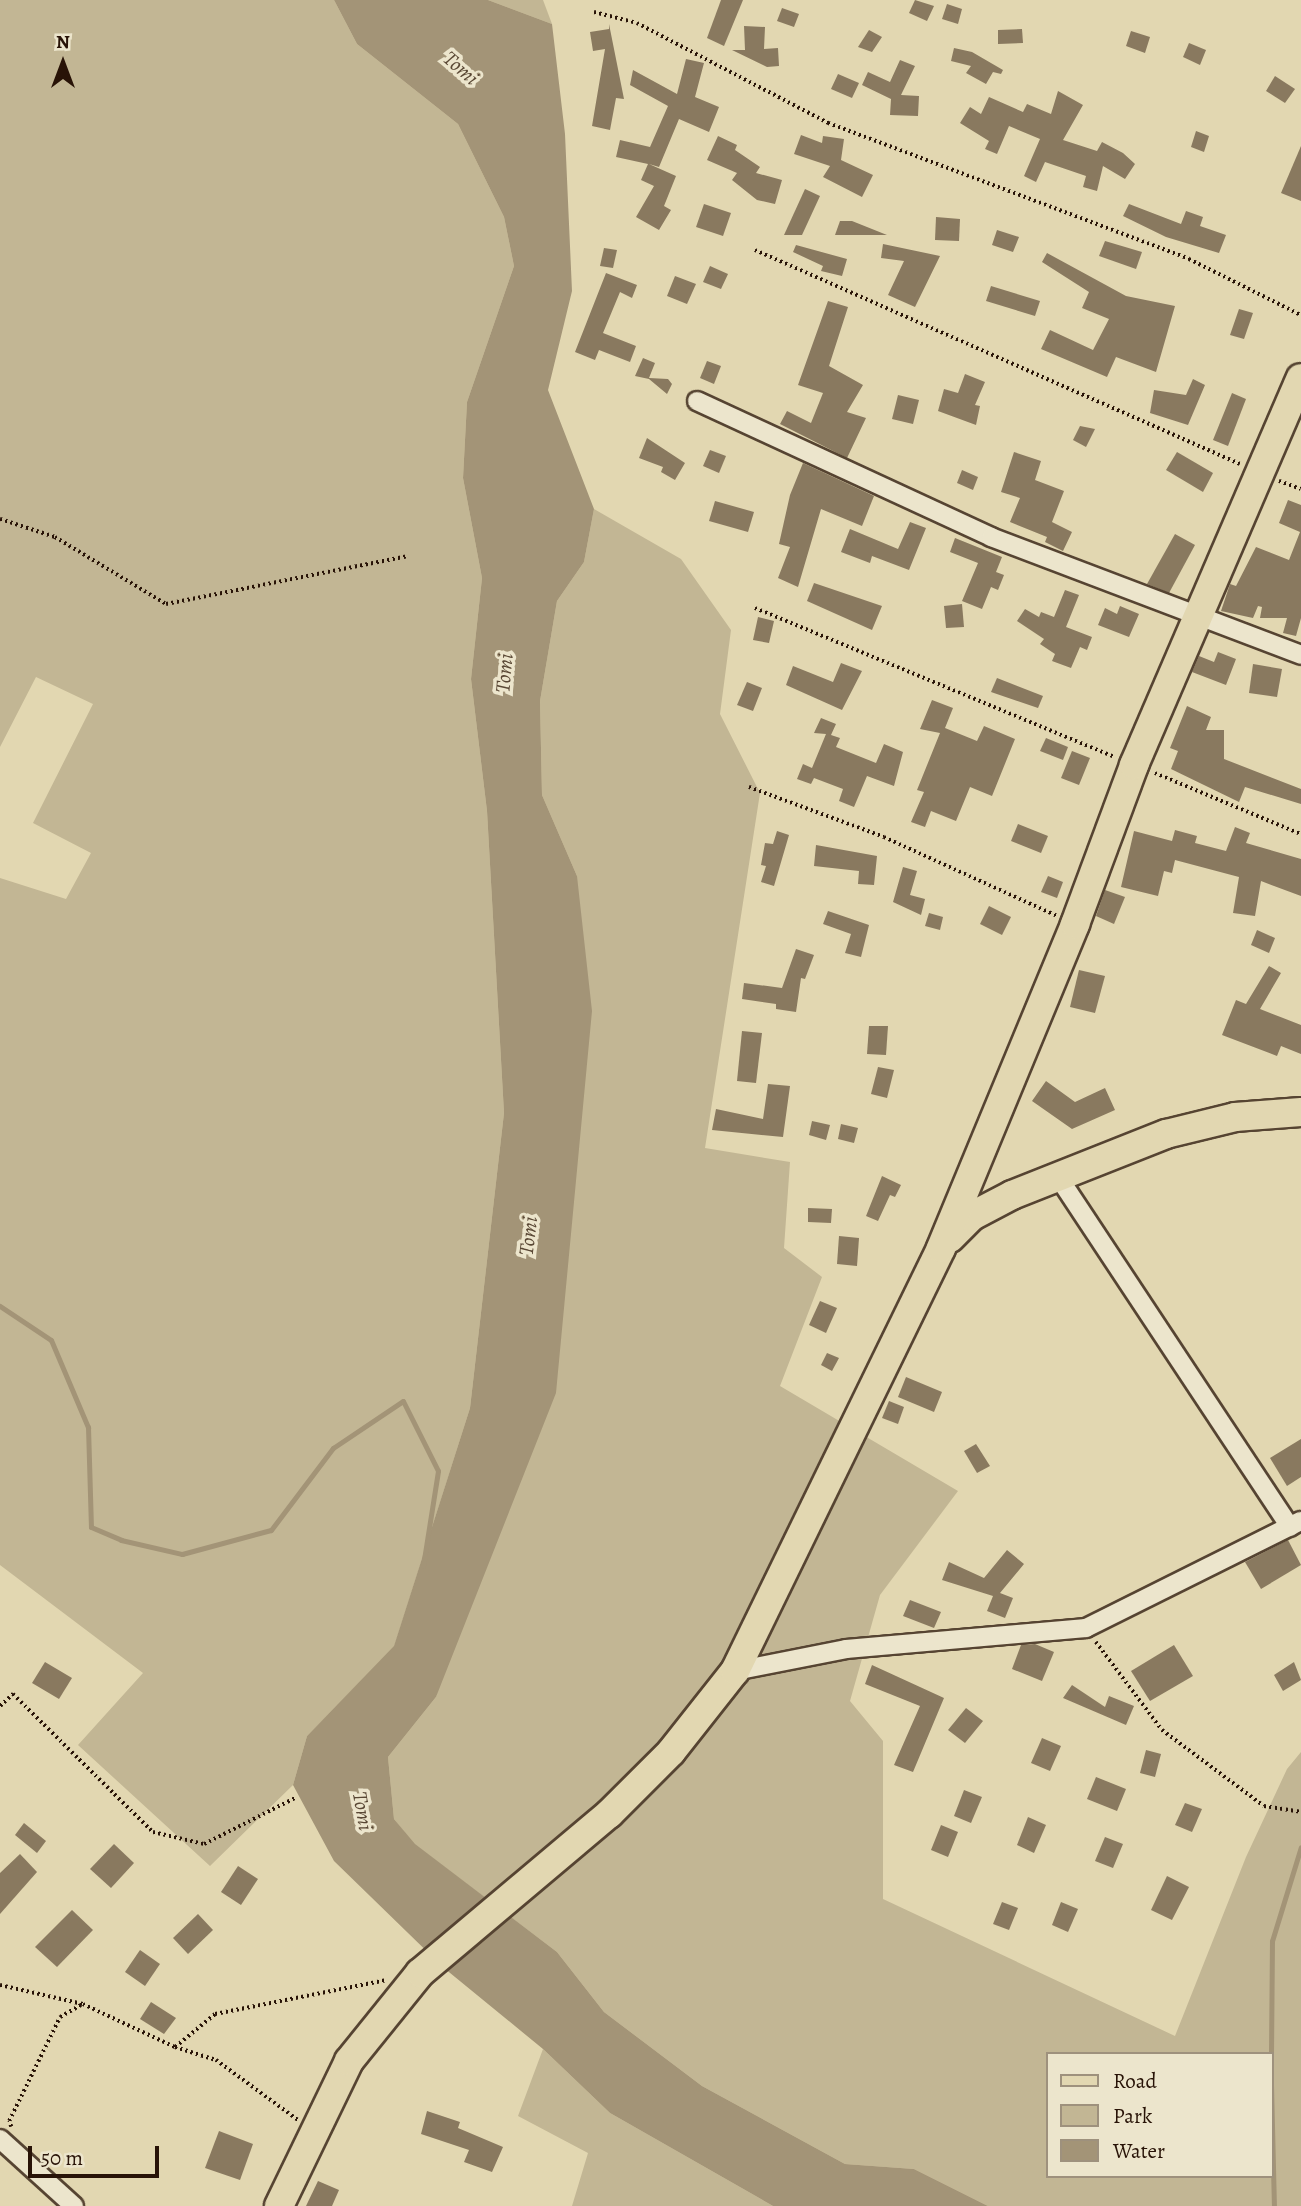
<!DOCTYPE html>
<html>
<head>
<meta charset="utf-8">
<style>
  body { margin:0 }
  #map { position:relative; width:1301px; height:2206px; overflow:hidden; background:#e2d7b1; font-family:Alegreya,serif }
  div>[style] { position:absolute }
  .green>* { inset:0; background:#c2b694 }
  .water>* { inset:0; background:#a39477 }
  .stream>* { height:5px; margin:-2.5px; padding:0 2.5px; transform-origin:2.5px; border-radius:2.5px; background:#a39477 }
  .building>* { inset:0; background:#89795f }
  .path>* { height:3.5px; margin-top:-1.75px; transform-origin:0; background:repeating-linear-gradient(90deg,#281307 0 2px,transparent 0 5.5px) }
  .roads { filter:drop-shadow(2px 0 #564432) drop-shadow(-2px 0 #564432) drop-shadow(0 2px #564432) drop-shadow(0 -2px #564432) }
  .street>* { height:18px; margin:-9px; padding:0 9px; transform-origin:9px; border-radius:9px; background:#ece5cc }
  .primary>* { height:28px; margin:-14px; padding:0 14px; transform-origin:14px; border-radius:14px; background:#e2d7b1 }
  span { translate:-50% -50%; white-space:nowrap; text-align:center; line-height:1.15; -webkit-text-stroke:7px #ece5cc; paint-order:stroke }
  .water-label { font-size:21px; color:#594734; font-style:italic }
  .legend { position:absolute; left:1046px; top:2052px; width:228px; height:126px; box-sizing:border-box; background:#ece5cc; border:2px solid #9e917d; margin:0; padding:9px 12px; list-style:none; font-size:21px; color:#281307 }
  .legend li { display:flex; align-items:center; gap:14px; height:35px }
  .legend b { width:35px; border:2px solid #9e917d }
  .north { position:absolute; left:28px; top:28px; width:70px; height:70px; -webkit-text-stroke:5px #ece5cc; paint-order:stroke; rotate:0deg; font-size:19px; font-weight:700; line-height:28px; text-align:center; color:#281307 }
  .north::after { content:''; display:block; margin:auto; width:24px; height:32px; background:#281307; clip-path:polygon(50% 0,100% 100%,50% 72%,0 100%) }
  .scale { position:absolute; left:28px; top:2146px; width:131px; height:32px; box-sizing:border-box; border:4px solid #281307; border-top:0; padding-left:9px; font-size:21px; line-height:24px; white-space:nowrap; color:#281307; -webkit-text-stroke:5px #ece5cc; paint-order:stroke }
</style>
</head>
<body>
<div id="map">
  <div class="green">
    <div style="clip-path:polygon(0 0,334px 0,357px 44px,458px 124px,504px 217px,514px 266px,467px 402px,463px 478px,482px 578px,471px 679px,487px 811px,504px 1113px,470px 1408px,394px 1647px,307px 1736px,293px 1785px,210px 1866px,78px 1745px,143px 1673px,0 1565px,0 878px,66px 899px,91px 853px,33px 823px,93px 704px,36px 677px,0 747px)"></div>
    <div style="clip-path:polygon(488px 0,543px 0,552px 24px)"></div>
    <div style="clip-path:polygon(evenodd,594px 509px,681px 559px,731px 630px,720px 714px,760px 793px,705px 1148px,790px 1162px,784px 1248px,822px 1277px,780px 1386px,958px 1491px,880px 1595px,850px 1701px,883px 1741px,883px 1899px,1175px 2036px,1246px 1857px,1287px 1769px,1301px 1752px,1301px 2206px,988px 2206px,914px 2169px,845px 2164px,702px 2086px,604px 2012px,557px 1952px,414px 1844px,394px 1819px,388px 1757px,436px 1697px,577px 876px,542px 795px,540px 701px,557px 601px,584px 562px,594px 509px,1047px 2054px,1271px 2054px,1271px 2176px,1047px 2176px,1047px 2054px)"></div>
    <div style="clip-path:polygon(543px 2049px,610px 2113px,773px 2206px,572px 2206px,588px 2153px,518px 2116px)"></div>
  </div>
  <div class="water">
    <div style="clip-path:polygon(334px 0,488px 0,552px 24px,565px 134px,572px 291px,548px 390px,594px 509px,584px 562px,557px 601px,540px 701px,542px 795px,577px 876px,592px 1011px,556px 1393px,436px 1697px,388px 1757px,394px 1819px,415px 1844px,557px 1952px,604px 2012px,702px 2086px,845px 2164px,914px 2169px,988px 2206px,773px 2206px,610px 2113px,543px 2049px,444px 1968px,334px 1861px,293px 1785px,307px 1736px,394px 1646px,470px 1408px,504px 1113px,487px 811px,471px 679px,482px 578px,463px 478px,467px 402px,514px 266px,504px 217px,458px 124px,357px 44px)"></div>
  </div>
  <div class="stream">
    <div style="left:0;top:1306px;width:61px;rotate:33.7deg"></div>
    <div style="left:51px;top:1340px;width:95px;rotate:67deg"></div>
    <div style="left:88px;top:1427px;width:100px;rotate:88.3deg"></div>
    <div style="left:91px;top:1527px;width:33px;rotate:23deg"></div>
    <div style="left:121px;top:1540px;width:63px;rotate:12.9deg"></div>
    <div style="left:182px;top:1554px;width:92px;rotate:-15.1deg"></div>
    <div style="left:271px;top:1530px;width:103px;rotate:-52.9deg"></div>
    <div style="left:333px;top:1448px;width:84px;rotate:-33.9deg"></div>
    <div style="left:403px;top:1401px;width:78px;rotate:63.4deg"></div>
    <div style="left:438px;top:1471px;width:96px;rotate:99deg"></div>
    <div style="left:1271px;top:2054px;width:113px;rotate:-89.5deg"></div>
    <div style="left:1272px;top:1941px;width:98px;rotate:-72.9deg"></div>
    <div style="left:1271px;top:2085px;width:121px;rotate:88.6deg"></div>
  </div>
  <div class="building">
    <div style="clip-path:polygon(721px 0,743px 0,724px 46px,707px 38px)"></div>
    <div style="clip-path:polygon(915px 0,934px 6px,927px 21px,909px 13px)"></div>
    <div style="clip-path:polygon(947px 4px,962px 9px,958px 24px,942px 19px)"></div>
    <div style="clip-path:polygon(782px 8px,799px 14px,794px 27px,777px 21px)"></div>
    <div style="clip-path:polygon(609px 24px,624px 99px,616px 98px,610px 130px,592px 126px,605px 49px,593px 51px,590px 32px,609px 29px)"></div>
    <div style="clip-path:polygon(744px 26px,765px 27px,764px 49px,778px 48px,779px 66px,767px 67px,732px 50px,745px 50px)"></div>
    <div style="clip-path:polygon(1022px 29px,1023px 43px,998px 44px,998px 30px)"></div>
    <div style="clip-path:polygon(869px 30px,882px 37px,872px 52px,858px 47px)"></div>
    <div style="clip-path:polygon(1131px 31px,1150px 37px,1145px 53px,1126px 46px)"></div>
    <div style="clip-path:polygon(1189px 43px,1206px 50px,1200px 65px,1183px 57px)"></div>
    <div style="clip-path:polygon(954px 48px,972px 52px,1003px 70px,1001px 74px,993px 72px,986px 84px,966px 73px,971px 66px,951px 61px)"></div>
    <div style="clip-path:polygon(686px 59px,704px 63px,695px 97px,719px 107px,709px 132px,679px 119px,659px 167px,649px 164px,676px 176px,664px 206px,671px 210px,659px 230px,636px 217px,654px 186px,641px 180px,648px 164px,616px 157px,620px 140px,650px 147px,668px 106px,630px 85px,633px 70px,677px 94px)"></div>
    <div style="clip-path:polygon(900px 60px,915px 66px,901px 95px,919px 96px,918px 116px,890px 115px,891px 99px,862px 85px,868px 72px,890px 82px)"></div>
    <div style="clip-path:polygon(838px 74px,859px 83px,852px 98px,831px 89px)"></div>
    <div style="clip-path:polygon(1275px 76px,1295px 89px,1285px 103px,1266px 91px)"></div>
    <div style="clip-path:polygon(1058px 91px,1083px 105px,1063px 140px,1097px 151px,1102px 142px,1123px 153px,1135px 164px,1125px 179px,1103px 166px,1097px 191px,1083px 187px,1086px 176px,1045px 162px,1036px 182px,1024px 176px,1040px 139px,1009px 126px,997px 154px,985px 149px,989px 141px,960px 123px,970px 107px,981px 114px,989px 97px,1023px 112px,1027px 104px,1051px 114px)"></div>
    <div style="clip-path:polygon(1196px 131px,1209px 136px,1204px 152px,1191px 147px)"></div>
    <div style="clip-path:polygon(801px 135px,822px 143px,823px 136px,844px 139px,841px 160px,873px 175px,862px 197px,823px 177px,830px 166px,794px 154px)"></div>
    <div style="clip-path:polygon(718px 136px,737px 145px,735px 150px,760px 167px,756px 173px,782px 180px,775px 204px,757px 200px,732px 180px,737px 173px,707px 160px)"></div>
    <div style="clip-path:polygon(1301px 146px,1301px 201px,1281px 193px)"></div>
    <div style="clip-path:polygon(805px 189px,820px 196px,802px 235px,784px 235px)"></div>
    <div style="clip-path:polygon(704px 204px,731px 213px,723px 236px,696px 227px)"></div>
    <div style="clip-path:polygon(1129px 204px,1181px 224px,1186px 211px,1203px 217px,1200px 226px,1226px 235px,1219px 253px,1166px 237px,1123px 216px)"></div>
    <div style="clip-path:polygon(936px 217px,960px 219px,959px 241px,935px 240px)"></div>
    <div style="clip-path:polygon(840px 221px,852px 221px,887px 235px,835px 235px)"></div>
    <div style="clip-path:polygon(997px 230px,1019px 237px,1013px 252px,992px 245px)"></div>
    <div style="clip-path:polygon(1105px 241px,1142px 252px,1136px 269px,1099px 256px)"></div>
    <div style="clip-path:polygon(883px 244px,940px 256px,915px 307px,888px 295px,904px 261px,881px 258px)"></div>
    <div style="clip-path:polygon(796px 245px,847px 259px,842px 276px,821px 271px,823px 266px,793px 252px)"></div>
    <div style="clip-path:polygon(604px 248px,617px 250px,613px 268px,600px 266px)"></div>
    <div style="clip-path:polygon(1047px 253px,1126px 296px,1175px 306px,1156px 372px,1116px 357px,1107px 377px,1041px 349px,1050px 330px,1093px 350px,1109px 319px,1082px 308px,1089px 292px,1042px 262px)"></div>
    <div style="clip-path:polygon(710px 266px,728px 274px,721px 289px,703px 282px)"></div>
    <div style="clip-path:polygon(606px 273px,637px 285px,632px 298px,620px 292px,603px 333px,636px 346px,630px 362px,599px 350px,595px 360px,575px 352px)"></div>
    <div style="clip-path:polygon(675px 276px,696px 284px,687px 304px,667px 296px)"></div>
    <div style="clip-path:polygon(991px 286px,1040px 301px,1035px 316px,986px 301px)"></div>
    <div style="clip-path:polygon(828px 301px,848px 307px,829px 366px,863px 385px,847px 412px,866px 418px,847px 458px,780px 424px,787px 411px,811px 423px,823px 393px,798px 385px)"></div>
    <div style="clip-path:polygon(1239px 309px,1253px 313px,1244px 339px,1230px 335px)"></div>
    <div style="clip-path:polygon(643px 358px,655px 363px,649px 378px,668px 379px,672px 384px,667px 394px,649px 379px,635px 376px)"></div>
    <div style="clip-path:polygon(707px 361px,721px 366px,714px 384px,700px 378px)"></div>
    <div style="clip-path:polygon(965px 374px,985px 382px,975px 405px,980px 406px,976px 425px,938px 411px,944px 389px,958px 393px)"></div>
    <div style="clip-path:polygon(1193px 379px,1205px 385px,1188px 425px,1150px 413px,1154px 390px,1186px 395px)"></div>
    <div style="clip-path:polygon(1232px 393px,1246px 399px,1228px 446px,1213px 440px)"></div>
    <div style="clip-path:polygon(898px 395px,919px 400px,913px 424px,892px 419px)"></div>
    <div style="clip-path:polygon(1080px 426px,1095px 429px,1086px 447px,1073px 440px)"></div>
    <div style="clip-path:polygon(647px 438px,685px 463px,675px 480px,661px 472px,663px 467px,639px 458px)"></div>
    <div style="clip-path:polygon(710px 450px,726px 456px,719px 473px,703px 466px)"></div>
    <div style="clip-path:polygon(1014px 452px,1041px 461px,1035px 480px,1064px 491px,1052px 522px,1072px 532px,1063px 551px,1045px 542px,1047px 537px,1010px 522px,1020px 498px,1001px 492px)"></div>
    <div style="clip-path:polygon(1177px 452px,1213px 473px,1203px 492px,1166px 470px)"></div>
    <div style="clip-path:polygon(803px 463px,874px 496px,862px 526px,821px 509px,798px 587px,778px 578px,790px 547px,779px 544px,790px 495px)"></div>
    <div style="clip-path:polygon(962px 470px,978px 477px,973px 490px,957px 483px)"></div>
    <div style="clip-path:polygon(1288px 500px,1301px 505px,1301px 618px,1296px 636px,1283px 633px,1287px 618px,1260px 618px,1262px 607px,1258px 606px,1253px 618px,1221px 611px,1230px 584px,1236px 586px,1256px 547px,1289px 560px,1300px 532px,1279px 523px)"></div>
    <div style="clip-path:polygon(715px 501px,754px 512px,748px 532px,709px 521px)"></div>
    <div style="clip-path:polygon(910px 522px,926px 528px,909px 570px,872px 556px,870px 563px,841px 552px,850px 529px,898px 549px)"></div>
    <div style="clip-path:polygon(1175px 534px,1195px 545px,1169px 593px,1147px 584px)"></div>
    <div style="clip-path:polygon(955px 538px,1002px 557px,996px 572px,1004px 575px,998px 590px,991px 587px,982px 609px,962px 601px,978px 563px,950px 552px)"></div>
    <div style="clip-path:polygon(814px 583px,882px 606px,872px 630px,807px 601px)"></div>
    <div style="clip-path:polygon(1065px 590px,1079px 595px,1066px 627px,1092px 637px,1087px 650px,1080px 647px,1071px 668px,1052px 661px,1055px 654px,1040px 644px,1044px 639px,1017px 621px,1025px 609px,1039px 617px,1041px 612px,1054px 617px)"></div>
    <div style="clip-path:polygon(962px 604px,964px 627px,946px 628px,944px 606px)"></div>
    <div style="clip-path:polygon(1120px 606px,1139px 614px,1129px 637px,1098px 625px,1105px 608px,1117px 614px)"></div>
    <div style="clip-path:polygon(758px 617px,774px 621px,769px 643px,753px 640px)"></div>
    <div style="clip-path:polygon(1218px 652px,1236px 659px,1226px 685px,1192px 672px,1199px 656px,1214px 662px)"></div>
    <div style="clip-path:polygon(841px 663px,862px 671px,842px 710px,786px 685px,793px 666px,833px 682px)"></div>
    <div style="clip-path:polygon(1253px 664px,1282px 669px,1277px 697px,1249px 693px)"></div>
    <div style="clip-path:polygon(997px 678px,1043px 696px,1038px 708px,991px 692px)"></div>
    <div style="clip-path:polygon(747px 682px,762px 688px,753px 711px,737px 705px)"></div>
    <div style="clip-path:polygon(932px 700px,953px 708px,945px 728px,977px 741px,984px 726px,1015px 739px,992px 796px,970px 787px,956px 821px,931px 811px,925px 827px,911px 822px,924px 792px,917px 790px,940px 733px,920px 729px)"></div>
    <div style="clip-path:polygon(1187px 706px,1211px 717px,1206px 730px,1224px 730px,1224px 759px,1301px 789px,1301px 804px,1245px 787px,1239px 802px,1171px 769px,1178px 751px,1170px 748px)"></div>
    <div style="clip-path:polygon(821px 718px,836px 724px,831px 735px,840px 738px,836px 747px,876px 763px,884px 744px,903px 752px,894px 786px,867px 776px,854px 807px,839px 801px,843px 789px,814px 778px,811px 784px,797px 779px,803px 764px,812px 768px,826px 734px,814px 733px)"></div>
    <div style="clip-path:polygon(1046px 738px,1068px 747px,1063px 760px,1040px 751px)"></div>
    <div style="clip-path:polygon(1072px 751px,1090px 758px,1079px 785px,1061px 778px)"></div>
    <div style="clip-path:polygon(1018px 824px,1048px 836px,1041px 853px,1011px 841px)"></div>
    <div style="clip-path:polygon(1235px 827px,1250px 833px,1246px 843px,1301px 859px,1301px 896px,1261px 881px,1255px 916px,1233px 913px,1239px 877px,1175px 860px,1172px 873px,1164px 871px,1158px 896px,1121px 887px,1134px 831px,1172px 841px,1175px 830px,1197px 836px,1195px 843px,1226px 851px)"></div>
    <div style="clip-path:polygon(777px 831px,789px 835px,774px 886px,761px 882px,766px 866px,761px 865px,765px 843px,773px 844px)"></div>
    <div style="clip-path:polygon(816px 845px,877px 856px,874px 885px,858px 884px,859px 871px,814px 866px)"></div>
    <div style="clip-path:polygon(903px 867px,917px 871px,910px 895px,925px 899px,921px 915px,893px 902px)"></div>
    <div style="clip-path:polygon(1048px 876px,1063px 882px,1057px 898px,1041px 892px)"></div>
    <div style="clip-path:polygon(1105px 890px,1125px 897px,1114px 924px,1096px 916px)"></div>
    <div style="clip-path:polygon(989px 906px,1011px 917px,1002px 935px,980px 924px)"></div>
    <div style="clip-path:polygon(828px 911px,869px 925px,861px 957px,845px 953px,851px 934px,823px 924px)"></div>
    <div style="clip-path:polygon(929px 913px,943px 917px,940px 930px,925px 926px)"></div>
    <div style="clip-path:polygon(1257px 930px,1275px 938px,1269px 953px,1251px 945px)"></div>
    <div style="clip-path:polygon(796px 949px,814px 955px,805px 979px,801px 978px,796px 1012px,776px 1009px,776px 1004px,742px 999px,744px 983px,782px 988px)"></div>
    <div style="clip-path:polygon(1269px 966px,1281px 973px,1260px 1009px,1301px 1025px,1301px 1054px,1281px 1046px,1277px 1056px,1222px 1035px,1236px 1000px,1246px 1004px)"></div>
    <div style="clip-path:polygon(1079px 970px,1105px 976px,1095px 1013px,1070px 1007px)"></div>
    <div style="clip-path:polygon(869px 1026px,888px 1026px,886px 1055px,867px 1054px)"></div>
    <div style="clip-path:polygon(742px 1031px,762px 1033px,756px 1083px,737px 1081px)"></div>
    <div style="clip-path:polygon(878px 1067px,894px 1070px,887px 1098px,871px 1094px)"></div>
    <div style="clip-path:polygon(1046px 1081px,1075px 1102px,1105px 1088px,1115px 1110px,1072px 1129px,1032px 1101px)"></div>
    <div style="clip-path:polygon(768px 1084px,790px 1086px,783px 1137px,712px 1130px,716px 1109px,763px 1119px)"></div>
    <div style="clip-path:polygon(812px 1121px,830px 1125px,826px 1140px,809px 1135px)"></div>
    <div style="clip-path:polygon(841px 1124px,858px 1128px,854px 1143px,838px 1139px)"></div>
    <div style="clip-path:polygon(882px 1176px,901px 1185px,895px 1197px,890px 1195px,878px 1221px,866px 1216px)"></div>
    <div style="clip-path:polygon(808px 1208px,832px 1209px,831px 1223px,808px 1222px)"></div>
    <div style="clip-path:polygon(839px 1236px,859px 1238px,857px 1266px,837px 1264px)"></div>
    <div style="clip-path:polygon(820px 1301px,837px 1308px,826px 1333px,809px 1325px)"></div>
    <div style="clip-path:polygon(827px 1353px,839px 1358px,832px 1371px,821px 1365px)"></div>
    <div style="clip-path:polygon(906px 1377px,942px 1392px,934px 1412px,898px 1397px)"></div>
    <div style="clip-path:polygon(889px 1401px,904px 1407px,898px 1424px,882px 1418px)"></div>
    <div style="clip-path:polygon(1301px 1439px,1301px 1477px,1287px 1486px,1270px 1458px)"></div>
    <div style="clip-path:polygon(976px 1444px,990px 1466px,977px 1473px,964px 1451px)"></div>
    <div style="clip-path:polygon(1288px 1540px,1301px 1565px,1261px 1589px,1245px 1562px)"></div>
    <div style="clip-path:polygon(1007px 1550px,1024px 1564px,1000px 1593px,1013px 1598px,1005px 1618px,987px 1611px,993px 1596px,942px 1580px,949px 1562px,984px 1578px)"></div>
    <div style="clip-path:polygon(910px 1600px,941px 1612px,934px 1628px,903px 1616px)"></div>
    <div style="clip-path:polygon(1035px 1644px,1054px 1652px,1042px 1681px,1012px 1669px,1021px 1645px)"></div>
    <div style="clip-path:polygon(1174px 1645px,1193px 1676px,1150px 1701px,1131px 1671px)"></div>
    <div style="clip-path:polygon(45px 1662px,72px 1678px,59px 1699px,32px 1683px)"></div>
    <div style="clip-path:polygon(1294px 1662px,1301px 1680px,1283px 1691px,1274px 1675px)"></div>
    <div style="clip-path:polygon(872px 1665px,944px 1698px,913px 1772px,894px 1765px,920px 1706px,865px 1684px)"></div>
    <div style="clip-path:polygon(1072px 1685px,1105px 1707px,1109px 1696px,1134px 1706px,1126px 1725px,1063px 1698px)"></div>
    <div style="clip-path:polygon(966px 1708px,983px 1721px,965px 1743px,948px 1730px)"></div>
    <div style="clip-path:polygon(1042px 1738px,1061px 1746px,1050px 1771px,1031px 1763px)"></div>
    <div style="clip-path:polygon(1146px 1750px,1161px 1754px,1155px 1777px,1140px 1773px)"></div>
    <div style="clip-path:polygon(1096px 1777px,1126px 1789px,1117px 1811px,1087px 1799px)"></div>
    <div style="clip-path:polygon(964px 1790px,982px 1797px,971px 1823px,954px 1816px)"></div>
    <div style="clip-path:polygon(1185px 1803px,1202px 1809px,1192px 1832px,1175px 1825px)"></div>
    <div style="clip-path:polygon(1028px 1817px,1046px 1825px,1034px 1853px,1017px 1845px)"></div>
    <div style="clip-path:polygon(24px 1823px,46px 1841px,37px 1853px,15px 1835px)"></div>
    <div style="clip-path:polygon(941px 1825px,958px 1832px,948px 1857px,931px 1850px)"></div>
    <div style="clip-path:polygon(1105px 1837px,1123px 1844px,1113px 1868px,1095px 1861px)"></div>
    <div style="clip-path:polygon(114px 1844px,134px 1863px,111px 1888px,90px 1869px)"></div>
    <div style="clip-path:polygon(20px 1854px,37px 1872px,0 1914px,0 1873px)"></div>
    <div style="clip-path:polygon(238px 1866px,258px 1879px,241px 1905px,221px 1892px)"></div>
    <div style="clip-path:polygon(1167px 1876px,1189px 1887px,1172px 1920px,1151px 1910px)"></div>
    <div style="clip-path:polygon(1002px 1902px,1018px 1908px,1009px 1930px,993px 1924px)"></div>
    <div style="clip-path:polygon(1061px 1902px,1078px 1909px,1068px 1932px,1052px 1925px)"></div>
    <div style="clip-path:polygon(72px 1910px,93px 1930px,57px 1967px,35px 1947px)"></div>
    <div style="clip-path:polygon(198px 1914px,213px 1930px,188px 1954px,173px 1938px)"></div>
    <div style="clip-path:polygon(140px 1950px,160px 1964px,145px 1986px,125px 1972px)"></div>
    <div style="clip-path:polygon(151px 2002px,176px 2018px,164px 2034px,140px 2019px)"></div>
    <div style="clip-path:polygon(427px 2111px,460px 2122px,458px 2128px,503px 2147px,492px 2172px,464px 2162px,469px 2150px,421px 2134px)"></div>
    <div style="clip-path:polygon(219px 2131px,253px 2144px,240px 2180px,205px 2168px)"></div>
    <div style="clip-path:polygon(318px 2181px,339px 2190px,332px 2206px,306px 2206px)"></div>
  </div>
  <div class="path">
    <div style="left:594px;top:12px;width:44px;rotate:14.3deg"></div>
    <div style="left:637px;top:23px;width:216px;rotate:27.6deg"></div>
    <div style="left:828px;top:123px;width:386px;rotate:20.6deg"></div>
    <div style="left:1189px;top:259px;width:125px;rotate:26.6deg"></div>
    <div style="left:755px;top:250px;width:530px;rotate:23.81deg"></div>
    <div style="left:1279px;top:481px;width:23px;rotate:20deg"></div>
    <div style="left:0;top:519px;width:58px;rotate:18.1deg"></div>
    <div style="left:55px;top:537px;width:130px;rotate:31.1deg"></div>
    <div style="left:166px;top:604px;width:247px;rotate:-11.2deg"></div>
    <div style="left:755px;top:608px;width:390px;rotate:22.5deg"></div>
    <div style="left:1155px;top:773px;width:158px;rotate:22.7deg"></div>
    <div style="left:749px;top:787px;width:144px;rotate:20.3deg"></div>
    <div style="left:884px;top:837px;width:190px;rotate:24.5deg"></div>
    <div style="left:1096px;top:1642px;width:110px;rotate:53.1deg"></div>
    <div style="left:1162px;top:1730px;width:127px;rotate:36.7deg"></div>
    <div style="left:1264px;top:1806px;width:37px;rotate:9deg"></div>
    <div style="left:0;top:1706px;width:18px;rotate:-43deg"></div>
    <div style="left:13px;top:1694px;width:197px;rotate:44.6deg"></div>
    <div style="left:153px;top:1832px;width:52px;rotate:13.2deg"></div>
    <div style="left:204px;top:1844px;width:104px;rotate:-26.8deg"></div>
    <div style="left:0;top:1985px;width:85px;rotate:12.9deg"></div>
    <div style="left:83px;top:2004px;width:102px;rotate:25.1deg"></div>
    <div style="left:175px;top:2047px;width:52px;rotate:-39.5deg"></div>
    <div style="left:215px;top:2014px;width:175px;rotate:-11.2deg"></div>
    <div style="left:175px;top:2047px;width:43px;rotate:17.6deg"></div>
    <div style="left:216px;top:2060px;width:102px;rotate:36.2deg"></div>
    <div style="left:11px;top:2127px;width:6px;rotate:-108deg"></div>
    <div style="left:9px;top:2121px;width:116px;rotate:-63.9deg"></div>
    <div style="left:60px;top:2017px;width:24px;rotate:-30deg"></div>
  </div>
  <div class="roads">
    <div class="street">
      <div style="left:697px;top:401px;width:324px;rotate:24.8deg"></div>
      <div style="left:991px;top:537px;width:332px;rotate:20.8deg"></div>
      <div style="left:1057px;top:1175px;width:422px;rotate:56.5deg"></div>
      <div style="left:735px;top:1671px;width:113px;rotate:-11.2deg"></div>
      <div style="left:846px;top:1649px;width:241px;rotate:-5deg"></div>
      <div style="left:1086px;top:1628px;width:240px;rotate:-26.5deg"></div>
      <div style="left:0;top:2139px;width:100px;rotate:42.2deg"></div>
    </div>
    <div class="primary">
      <div style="left:950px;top:1238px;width:31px;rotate:-45deg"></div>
      <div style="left:972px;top:1216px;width:45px;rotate:-27.7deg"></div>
      <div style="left:1012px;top:1195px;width:166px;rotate:-21.6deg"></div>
      <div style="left:1166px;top:1134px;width:71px;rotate:-13.8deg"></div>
      <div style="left:1235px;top:1117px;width:66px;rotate:-4.3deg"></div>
      <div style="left:279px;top:2206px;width:161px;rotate:-64.2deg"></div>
      <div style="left:349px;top:2061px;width:113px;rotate:-51.1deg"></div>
      <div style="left:420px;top:1973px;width:247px;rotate:-40.1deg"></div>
      <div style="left:609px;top:1814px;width:88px;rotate:-45deg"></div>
      <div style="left:671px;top:1752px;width:103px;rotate:-51.7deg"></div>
      <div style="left:735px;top:1671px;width:470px;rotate:-64deg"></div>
      <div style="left:941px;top:1248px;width:351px;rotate:-67.5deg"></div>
      <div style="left:1075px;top:924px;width:170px;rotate:-69.6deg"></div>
      <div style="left:1134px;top:765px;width:421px;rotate:-66.7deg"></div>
    </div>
  </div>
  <div class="water-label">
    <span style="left:461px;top:68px;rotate:41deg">Tomi</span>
    <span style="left:504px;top:673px;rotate:-85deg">Tomi</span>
    <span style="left:528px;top:1236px;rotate:-83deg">Tomi</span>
    <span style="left:363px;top:1811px;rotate:80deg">Tomi</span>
  </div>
  <ul class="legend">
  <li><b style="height:9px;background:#e2d7b1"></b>Road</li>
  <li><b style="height:19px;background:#c2b694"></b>Park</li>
  <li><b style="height:19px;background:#a39477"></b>Water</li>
  </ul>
  <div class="north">N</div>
  <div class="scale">50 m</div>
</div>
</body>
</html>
